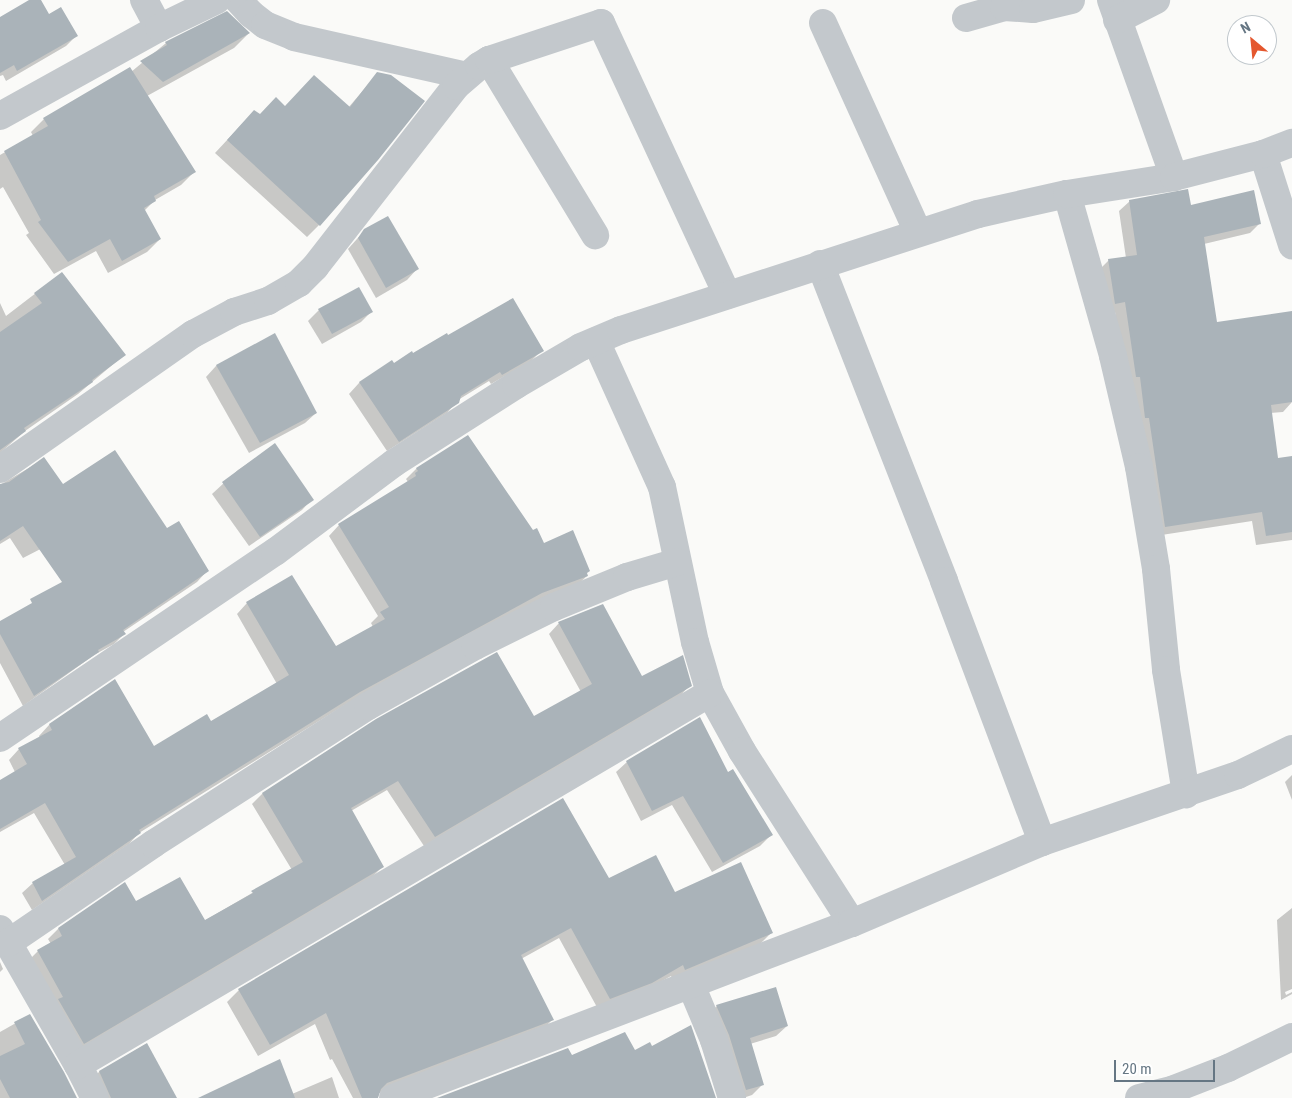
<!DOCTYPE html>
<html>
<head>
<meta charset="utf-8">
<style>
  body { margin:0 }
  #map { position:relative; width:1292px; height:1098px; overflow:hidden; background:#fafaf8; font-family:"Roboto Condensed",sans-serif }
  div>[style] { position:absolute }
  .shadow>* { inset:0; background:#0003 }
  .building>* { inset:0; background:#aab3b9 }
  .street>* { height:28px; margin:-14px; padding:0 14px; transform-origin:14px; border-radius:14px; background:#c3c8cc }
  span { translate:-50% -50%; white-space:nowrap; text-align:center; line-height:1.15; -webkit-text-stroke:5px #fff; paint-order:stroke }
  .north { position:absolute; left:1227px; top:15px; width:50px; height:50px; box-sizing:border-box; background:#fff; border:1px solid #c1c8cd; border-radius:50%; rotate:332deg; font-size:14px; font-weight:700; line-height:20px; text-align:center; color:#657683 }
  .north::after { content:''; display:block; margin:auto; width:18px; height:22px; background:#e4572e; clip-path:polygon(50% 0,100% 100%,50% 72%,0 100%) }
  .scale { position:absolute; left:1114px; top:1060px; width:101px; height:22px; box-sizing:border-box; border:2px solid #657683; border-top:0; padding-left:6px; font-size:15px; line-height:18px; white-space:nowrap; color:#657683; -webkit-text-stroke:4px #fff; paint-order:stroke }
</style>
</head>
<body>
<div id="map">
  <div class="shadow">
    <div style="clip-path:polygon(32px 0,40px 0,49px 16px,77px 35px,66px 46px,6px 81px,3px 75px,0 76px,0 19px)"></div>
    <div style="clip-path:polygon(249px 33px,234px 48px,147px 96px,194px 172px,181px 185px,155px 200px,144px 211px,160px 239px,147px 252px,108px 273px,96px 251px,54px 274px,26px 235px,29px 233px,3px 187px,0 189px,0 155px,33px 136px,31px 132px,44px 119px,131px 72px,166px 43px)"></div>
    <div style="clip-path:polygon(378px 73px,319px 225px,307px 237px,215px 153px,242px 124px,259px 116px,285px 107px,348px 108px)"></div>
    <div style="clip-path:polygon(1130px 201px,1190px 207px,1260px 223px,1250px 233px,1204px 244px,1216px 323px,1292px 322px,1292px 402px,1283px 412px,1270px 413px,1277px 459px,1292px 457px,1292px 540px,1256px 545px,1252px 521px,1155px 536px,1126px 387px,1115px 312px,1105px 314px,1099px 270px,1109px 260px,1126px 258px,1119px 211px)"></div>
    <div style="clip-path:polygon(365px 230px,417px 269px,407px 280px,376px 298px,348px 249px)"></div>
    <div style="clip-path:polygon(62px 273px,124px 355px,78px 394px,25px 431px,0 453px,0 303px,6px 316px)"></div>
    <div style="clip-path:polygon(319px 310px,371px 312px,361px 322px,322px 344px,308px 321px)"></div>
    <div style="clip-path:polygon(274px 335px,316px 413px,305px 423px,249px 453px,206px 377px,216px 366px)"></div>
    <div style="clip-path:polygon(542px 350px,531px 361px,491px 384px,489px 381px,458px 400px,447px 413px,387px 451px,349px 394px,359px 383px,391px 362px,394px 365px,413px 355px)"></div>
    <div style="clip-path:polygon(275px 445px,312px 499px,302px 510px,249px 546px,212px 494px,238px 470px)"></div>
    <div style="clip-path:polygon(44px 459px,63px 486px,128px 504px,23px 558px,10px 538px,0 544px,0 485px)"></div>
    <div style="clip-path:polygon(417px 468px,543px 545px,587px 576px,576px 586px,348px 703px,139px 833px,129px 844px,32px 910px,22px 893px,33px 883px,65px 865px,34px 813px,0 832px,0 781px,15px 772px,9px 760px,19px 749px,40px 738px,39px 736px,49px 725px,115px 681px,154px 748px,210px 723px,277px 684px,237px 614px,247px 603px,335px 648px,373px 627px,371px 623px,378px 616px,329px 536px,339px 525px,408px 482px,406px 479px)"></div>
    <div style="clip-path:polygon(207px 571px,197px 582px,123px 632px,124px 634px,114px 644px,94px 655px,23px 706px,0 663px,0 622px)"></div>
    <div style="clip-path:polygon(559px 623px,641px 678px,690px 685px,680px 696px,424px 846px,387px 790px,351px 811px,382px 867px,372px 877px,73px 1053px,28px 961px,38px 951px,51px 944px,48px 939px,58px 929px,125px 884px,136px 903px,204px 921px,292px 870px,252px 804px,262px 794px,377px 720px,533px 718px,581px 692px,549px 634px)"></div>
    <div style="clip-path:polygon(627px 762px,728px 773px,771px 835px,760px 846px,712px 872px,672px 805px,641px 821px,616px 772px)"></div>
    <div style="clip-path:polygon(1292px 775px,1292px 800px,1285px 782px)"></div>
    <div style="clip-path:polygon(608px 880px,674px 894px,772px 932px,760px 944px,673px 981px,671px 976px,639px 994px,598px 1009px,559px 938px,521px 959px,552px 1020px,541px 1031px,377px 1094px,377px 1098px,353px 1098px,332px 1059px,330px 1060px,315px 1024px,258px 1056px,227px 1002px,239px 990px)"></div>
    <div style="clip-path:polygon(1292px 908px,1292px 989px,1285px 992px,1286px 995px,1292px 992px,1292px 994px,1281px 1000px,1277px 920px)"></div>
    <div style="clip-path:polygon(0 962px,3px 969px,0 972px)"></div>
    <div style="clip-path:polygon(717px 1006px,787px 1026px,776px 1036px,750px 1044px,762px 1085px,752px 1095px,743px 1098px,706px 1016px)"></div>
    <div style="clip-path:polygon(30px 1015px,76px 1098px,0 1098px,0 1032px)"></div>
    <div style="clip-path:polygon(146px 1044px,175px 1098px,95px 1098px,89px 1083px,99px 1072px)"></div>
    <div style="clip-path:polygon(332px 1077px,339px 1098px,202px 1098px,292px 1094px)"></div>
  </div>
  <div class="building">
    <div style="clip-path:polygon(29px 0,41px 0,49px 14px,61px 7px,78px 36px,17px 71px,14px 65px,0 73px,0 17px)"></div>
    <div style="clip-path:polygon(227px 11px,250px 33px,163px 82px,140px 61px,167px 45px,165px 42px)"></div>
    <div style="clip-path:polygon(130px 67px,196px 172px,154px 196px,156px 201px,144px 208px,161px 239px,122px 261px,110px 239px,68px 262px,38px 222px,41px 220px,4px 151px,48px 126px,43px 118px)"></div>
    <div style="clip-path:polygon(377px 72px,391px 75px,425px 101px,378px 160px,320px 226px,227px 140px,254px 110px,260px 114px,276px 97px,285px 106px,314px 75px,350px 107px)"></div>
    <div style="clip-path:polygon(1188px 189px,1191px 205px,1254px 190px,1261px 224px,1204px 237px,1217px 322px,1292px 311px,1292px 402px,1271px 405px,1278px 458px,1292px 456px,1292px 532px,1266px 536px,1262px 512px,1165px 527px,1149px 418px,1145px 418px,1140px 377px,1136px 377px,1125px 302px,1115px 304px,1108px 259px,1137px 255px,1129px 200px)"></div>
    <div style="clip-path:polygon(388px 216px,419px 269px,386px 288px,358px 238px,364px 229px)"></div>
    <div style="clip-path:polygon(62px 272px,126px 355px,92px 380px,93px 382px,24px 428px,26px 431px,0 450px,0 332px,42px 303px,34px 293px)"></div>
    <div style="clip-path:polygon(359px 287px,373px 312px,332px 334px,318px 309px)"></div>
    <div style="clip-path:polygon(513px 298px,544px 351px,502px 375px,500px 372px,461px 396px,459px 403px,399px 442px,359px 382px,392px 360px,394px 363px,412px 351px,413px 353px,447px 333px,448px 335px)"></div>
    <div style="clip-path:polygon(275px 333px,317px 413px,260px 443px,216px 365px)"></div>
    <div style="clip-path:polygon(468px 435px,533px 530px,537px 528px,544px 543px,573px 530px,590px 571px,587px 573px,588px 576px,542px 593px,360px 692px,139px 830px,141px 833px,42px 901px,32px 882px,76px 857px,45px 803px,0 829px,0 780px,27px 764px,18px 748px,52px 730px,49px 724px,115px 679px,154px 746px,207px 714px,211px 721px,289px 675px,246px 602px,292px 575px,336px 646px,385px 619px,380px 612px,389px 607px,338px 524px,416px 476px,415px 473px,418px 471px,416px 468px)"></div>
    <div style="clip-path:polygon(275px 443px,314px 500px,260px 537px,222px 482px)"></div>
    <div style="clip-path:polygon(115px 450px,167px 528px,179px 521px,209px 571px,123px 630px,126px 634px,98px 650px,99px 652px,34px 696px,0 634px,0 621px,32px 603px,30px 599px,62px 582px,23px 526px,0 541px,0 484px,9px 482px,44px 457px,63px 484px)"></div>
    <div style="clip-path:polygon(603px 604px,642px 676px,683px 655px,692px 686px,435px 837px,398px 781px,351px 808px,384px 867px,84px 1044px,58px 999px,63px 997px,37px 950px,62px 936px,58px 928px,125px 882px,136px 901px,180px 877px,205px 920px,253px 893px,251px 891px,303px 862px,262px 793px,376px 719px,497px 652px,534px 716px,592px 684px,558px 622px)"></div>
    <div style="clip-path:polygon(700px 717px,728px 772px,733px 769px,773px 835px,723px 863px,683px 796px,652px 811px,626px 761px)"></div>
    <div style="clip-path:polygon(563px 798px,609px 878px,656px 855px,675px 892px,741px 862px,773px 933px,685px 970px,683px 965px,652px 983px,610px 999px,571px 928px,521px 955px,554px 1020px,387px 1083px,381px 1089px,378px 1098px,362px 1098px,326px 1013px,270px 1045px,238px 989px)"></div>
    <div style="clip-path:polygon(776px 987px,788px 1026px,750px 1038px,764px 1085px,746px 1090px,729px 1035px,716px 1005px)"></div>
    <div style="clip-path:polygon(30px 1014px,64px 1072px,77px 1098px,10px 1098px,0 1079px,0 1056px,25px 1044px,14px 1022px)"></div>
    <div style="clip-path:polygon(691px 1025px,716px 1098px,437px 1098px,568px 1048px,572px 1055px,625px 1032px,635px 1050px,650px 1042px,652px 1046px)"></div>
    <div style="clip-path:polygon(147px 1043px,177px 1098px,111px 1098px,99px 1071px)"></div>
    <div style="clip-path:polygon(280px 1059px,295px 1098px,198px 1098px)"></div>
  </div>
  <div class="street">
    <div style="left:144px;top:0;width:32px;rotate:62deg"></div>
    <div style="left:238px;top:0;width:19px;rotate:47deg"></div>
    <div style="left:251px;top:14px;width:18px;rotate:38deg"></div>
    <div style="left:265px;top:25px;width:31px;rotate:22deg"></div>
    <div style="left:294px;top:37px;width:177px;rotate:12.7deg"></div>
    <div style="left:1111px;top:0;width:188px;rotate:70.4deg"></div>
    <div style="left:966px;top:18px;width:40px;rotate:-16deg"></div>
    <div style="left:1004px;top:7px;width:29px;rotate:4deg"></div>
    <div style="left:1033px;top:9px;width:39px;rotate:-13deg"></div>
    <div style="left:1117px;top:20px;width:44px;rotate:-27.1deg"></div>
    <div style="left:823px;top:23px;width:230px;rotate:65.6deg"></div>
    <div style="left:489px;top:60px;width:205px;rotate:58.8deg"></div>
    <div style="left:0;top:116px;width:182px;rotate:-29deg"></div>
    <div style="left:159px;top:28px;width:64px;rotate:-25.8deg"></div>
    <div style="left:1263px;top:154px;width:96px;rotate:72.3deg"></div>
    <div style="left:1067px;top:194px;width:168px;rotate:74.1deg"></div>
    <div style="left:1113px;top:356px;width:114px;rotate:76.8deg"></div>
    <div style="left:1139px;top:467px;width:103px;rotate:80.5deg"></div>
    <div style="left:1156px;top:569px;width:101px;rotate:84.3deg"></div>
    <div style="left:1166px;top:670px;width:126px;rotate:80.8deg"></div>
    <div style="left:820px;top:264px;width:340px;rotate:68.6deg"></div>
    <div style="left:944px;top:581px;width:279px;rotate:69.4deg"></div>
    <div style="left:596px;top:341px;width:160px;rotate:65.7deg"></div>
    <div style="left:662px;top:487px;width:158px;rotate:78deg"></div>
    <div style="left:695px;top:642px;width:53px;rotate:73.6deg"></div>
    <div style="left:710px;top:693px;width:66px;rotate:61.1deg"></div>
    <div style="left:742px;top:751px;width:204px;rotate:57.4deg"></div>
    <div style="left:0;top:469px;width:236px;rotate:-35deg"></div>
    <div style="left:193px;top:334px;width:47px;rotate:-28.2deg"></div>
    <div style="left:234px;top:312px;width:36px;rotate:-18deg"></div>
    <div style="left:268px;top:301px;width:36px;rotate:-30deg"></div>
    <div style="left:299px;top:283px;width:23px;rotate:-45deg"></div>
    <div style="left:315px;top:267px;width:229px;rotate:-52.1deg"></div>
    <div style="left:456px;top:86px;width:30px;rotate:-41deg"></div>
    <div style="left:479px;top:66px;width:12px;rotate:-31deg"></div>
    <div style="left:489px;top:60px;width:118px;rotate:-18.3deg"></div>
    <div style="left:601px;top:23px;width:300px;rotate:65.1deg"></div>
    <div style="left:0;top:738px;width:332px;rotate:-34.1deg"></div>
    <div style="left:275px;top:552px;width:149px;rotate:-36.8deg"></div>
    <div style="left:394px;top:463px;width:145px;rotate:-32.6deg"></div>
    <div style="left:516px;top:385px;width:75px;rotate:-30.3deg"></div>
    <div style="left:581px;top:347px;width:43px;rotate:-23deg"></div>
    <div style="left:621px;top:330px;width:375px;rotate:-18deg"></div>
    <div style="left:978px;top:214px;width:91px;rotate:-12.7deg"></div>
    <div style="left:1067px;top:194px;width:108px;rotate:-9deg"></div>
    <div style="left:1174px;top:177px;width:92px;rotate:-14.5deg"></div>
    <div style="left:1263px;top:154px;width:31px;rotate:-21deg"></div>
    <div style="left:0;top:929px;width:157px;rotate:60.2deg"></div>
    <div style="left:78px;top:1065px;width:37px;rotate:63deg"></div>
    <div style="left:8px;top:943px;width:176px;rotate:-34.3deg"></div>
    <div style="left:153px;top:844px;width:255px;rotate:-32.7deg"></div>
    <div style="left:368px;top:706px;width:123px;rotate:-29.3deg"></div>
    <div style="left:475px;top:646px;width:88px;rotate:-26.3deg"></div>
    <div style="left:554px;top:607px;width:79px;rotate:-22.3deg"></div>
    <div style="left:627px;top:577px;width:52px;rotate:-16.7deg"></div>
    <div style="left:691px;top:985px;width:60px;rotate:67.3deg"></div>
    <div style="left:714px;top:1040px;width:61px;rotate:72.8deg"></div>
    <div style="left:78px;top:1065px;width:733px;rotate:-30.48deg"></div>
    <div style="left:393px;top:1098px;width:491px;rotate:-20.9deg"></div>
    <div style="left:852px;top:923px;width:207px;rotate:-23.1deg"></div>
    <div style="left:1042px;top:842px;width:207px;rotate:-18.9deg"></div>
    <div style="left:1238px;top:775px;width:60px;rotate:-25.7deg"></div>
    <div style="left:1139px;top:1098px;width:36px;rotate:-14deg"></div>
    <div style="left:1174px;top:1089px;width:58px;rotate:-21.3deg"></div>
    <div style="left:1228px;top:1068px;width:71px;rotate:-25.8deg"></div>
  </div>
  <div class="north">N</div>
  <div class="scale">20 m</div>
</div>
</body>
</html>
